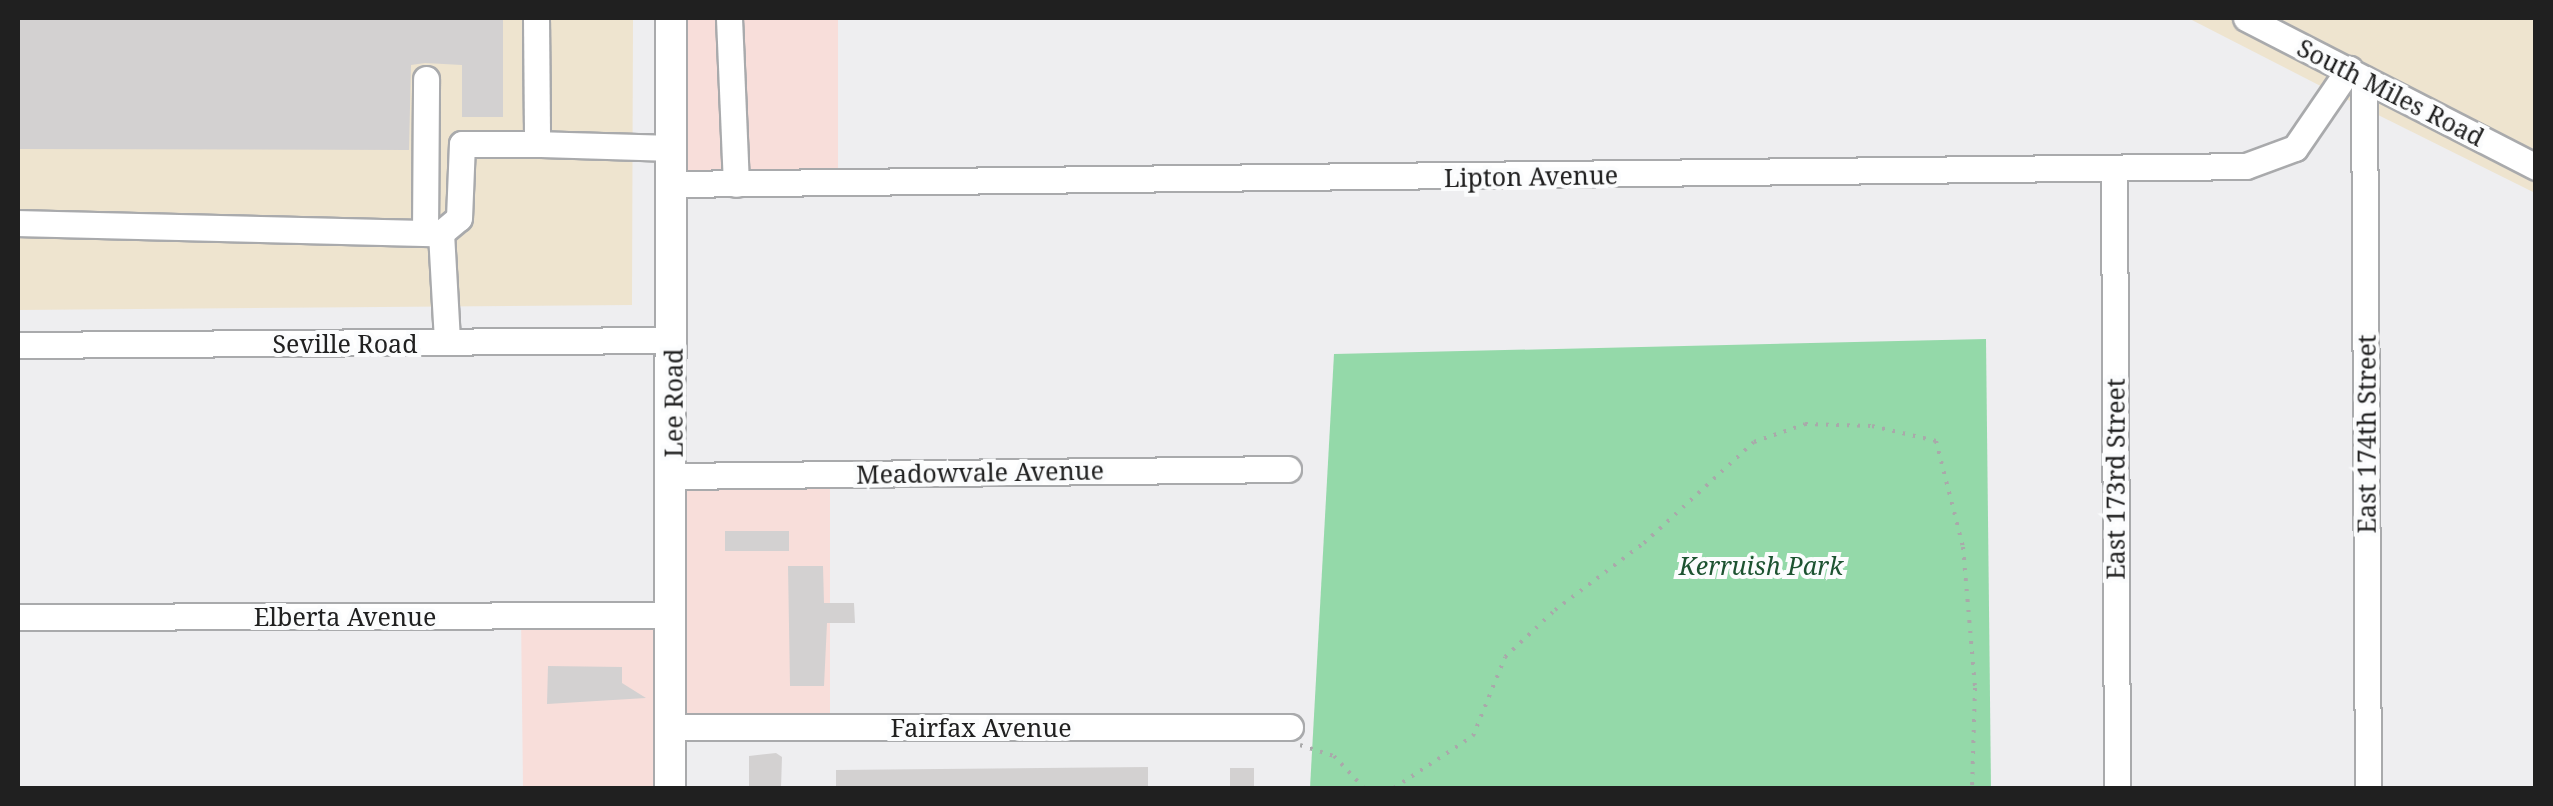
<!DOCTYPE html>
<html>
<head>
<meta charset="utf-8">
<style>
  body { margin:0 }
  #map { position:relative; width:2553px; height:806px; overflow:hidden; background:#eeeef0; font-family:"Noto Serif",serif }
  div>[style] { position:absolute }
  .commercial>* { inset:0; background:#f8deda }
  .industrial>* { inset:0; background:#eee4cf }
  .green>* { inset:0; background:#94d9a9 }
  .building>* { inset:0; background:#d3d1d1 }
  .path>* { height:4px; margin-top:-2px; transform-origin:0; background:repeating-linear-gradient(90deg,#a9a9aa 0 2.5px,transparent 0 10.5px) }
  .roads { filter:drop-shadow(2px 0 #a9aaac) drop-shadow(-2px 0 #a9aaac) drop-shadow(0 2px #a9aaac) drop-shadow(0 -2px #a9aaac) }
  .minor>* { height:25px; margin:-12.5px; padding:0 12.5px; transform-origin:12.5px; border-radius:12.5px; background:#fff }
  .major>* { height:30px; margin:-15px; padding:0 15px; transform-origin:15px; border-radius:15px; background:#fff }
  span { translate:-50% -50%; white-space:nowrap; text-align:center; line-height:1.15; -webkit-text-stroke:8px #fbfcfd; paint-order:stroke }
  .street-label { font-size:25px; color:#202020 }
  .park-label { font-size:25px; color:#1d5331; font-style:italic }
  .frame { position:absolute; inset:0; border:20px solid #202020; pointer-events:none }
</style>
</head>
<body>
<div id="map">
  <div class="commercial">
    <div style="clip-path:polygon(671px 18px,838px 18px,838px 183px,669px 184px)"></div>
    <div style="clip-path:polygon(830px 474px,830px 727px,671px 727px,670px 788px,523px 788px,521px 615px,671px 614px,672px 476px)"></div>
  </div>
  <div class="industrial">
    <div style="clip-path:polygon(18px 18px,633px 18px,632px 305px,18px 310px)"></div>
    <div style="clip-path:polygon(2188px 18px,2535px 18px,2535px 193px,2348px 100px)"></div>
  </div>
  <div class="green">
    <div style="clip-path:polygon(1986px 339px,1991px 788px,1310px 788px,1334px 354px)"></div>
  </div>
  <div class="building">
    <div style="clip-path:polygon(18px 18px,503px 18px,503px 117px,462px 117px,462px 65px,425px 63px,411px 65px,409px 150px,18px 149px)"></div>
    <div style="clip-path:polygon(725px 531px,789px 531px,789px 551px,725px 551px)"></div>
    <div style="clip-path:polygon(788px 566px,823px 566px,824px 603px,854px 603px,855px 623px,827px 623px,824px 686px,790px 686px)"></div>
    <div style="clip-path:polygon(548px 666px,622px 667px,622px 683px,646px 698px,547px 704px)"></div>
    <div style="clip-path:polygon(776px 753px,782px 757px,781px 788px,749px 788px,749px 756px)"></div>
    <div style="clip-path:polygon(1148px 767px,1148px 788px,836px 788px,836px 770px)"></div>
    <div style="clip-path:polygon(1230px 768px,1254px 768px,1254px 788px,1230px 788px)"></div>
  </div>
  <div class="path">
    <div style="left:1300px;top:745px;width:36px;rotate:18deg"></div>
    <div style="left:1334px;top:756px;width:44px;rotate:46.8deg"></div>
    <div style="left:1394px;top:788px;width:95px;rotate:-33.4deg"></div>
    <div style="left:1473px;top:736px;width:85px;rotate:-67.9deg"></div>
    <div style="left:1505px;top:657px;width:69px;rotate:-43.2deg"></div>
    <div style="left:1555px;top:610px;width:111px;rotate:-37deg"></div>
    <div style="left:1644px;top:543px;width:149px;rotate:-42.6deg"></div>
    <div style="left:1754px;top:442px;width:54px;rotate:-19.4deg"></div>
    <div style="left:1805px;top:424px;width:67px;rotate:1.7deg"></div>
    <div style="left:1872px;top:426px;width:66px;rotate:13.2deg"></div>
    <div style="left:1936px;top:441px;width:109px;rotate:75.7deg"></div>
    <div style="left:1963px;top:547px;width:142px;rotate:85.1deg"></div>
    <div style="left:1975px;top:688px;width:100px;rotate:91.7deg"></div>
  </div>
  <div class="roads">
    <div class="minor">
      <div style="left:536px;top:18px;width:126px;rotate:89.5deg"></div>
      <div style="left:537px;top:144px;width:132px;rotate:1.7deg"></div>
      <div style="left:729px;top:18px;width:166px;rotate:87.6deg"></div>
      <div style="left:2246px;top:18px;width:326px;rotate:27.2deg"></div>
      <div style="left:2364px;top:79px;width:709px;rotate:89.68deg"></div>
      <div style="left:2114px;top:170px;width:618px;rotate:89.72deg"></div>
      <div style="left:669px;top:184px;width:1577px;rotate:-0.65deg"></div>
      <div style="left:2246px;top:166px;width:52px;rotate:-20.2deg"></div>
      <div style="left:2295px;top:148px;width:96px;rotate:-55.6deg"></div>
      <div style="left:18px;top:223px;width:423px;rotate:1.4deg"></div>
      <div style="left:441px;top:233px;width:109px;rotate:86.8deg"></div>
      <div style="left:425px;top:233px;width:154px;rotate:-89.6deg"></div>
      <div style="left:441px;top:233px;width:23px;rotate:-40deg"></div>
      <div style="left:459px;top:218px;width:74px;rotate:-87.7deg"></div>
      <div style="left:462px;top:144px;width:75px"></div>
      <div style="left:18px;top:345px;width:655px;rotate:-0.44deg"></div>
      <div style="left:672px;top:476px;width:616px;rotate:-0.65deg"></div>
      <div style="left:18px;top:617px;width:654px;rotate:-0.18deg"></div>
      <div style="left:671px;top:727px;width:619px"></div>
    </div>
    <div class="major">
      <div style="left:670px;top:788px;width:770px;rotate:-89.93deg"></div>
    </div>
  </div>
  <div class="street-label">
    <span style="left:2391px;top:92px;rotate:27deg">South Miles Road</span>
    <span style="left:1531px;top:176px;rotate:-1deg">Lipton Avenue</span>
    <span style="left:345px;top:343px">Seville Road</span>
    <span style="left:673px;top:403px;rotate:-90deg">Lee Road</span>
    <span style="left:2366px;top:434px;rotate:-90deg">East 174th Street</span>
    <span style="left:980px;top:472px;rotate:-1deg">Meadowvale Avenue</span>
    <span style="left:2115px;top:479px;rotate:-90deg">East 173rd Street</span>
    <span style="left:345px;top:616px">Elberta Avenue</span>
    <span style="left:981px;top:727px">Fairfax Avenue</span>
  </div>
  <div class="park-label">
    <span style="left:1761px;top:565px">Kerruish Park</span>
  </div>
  <div class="frame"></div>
</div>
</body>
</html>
